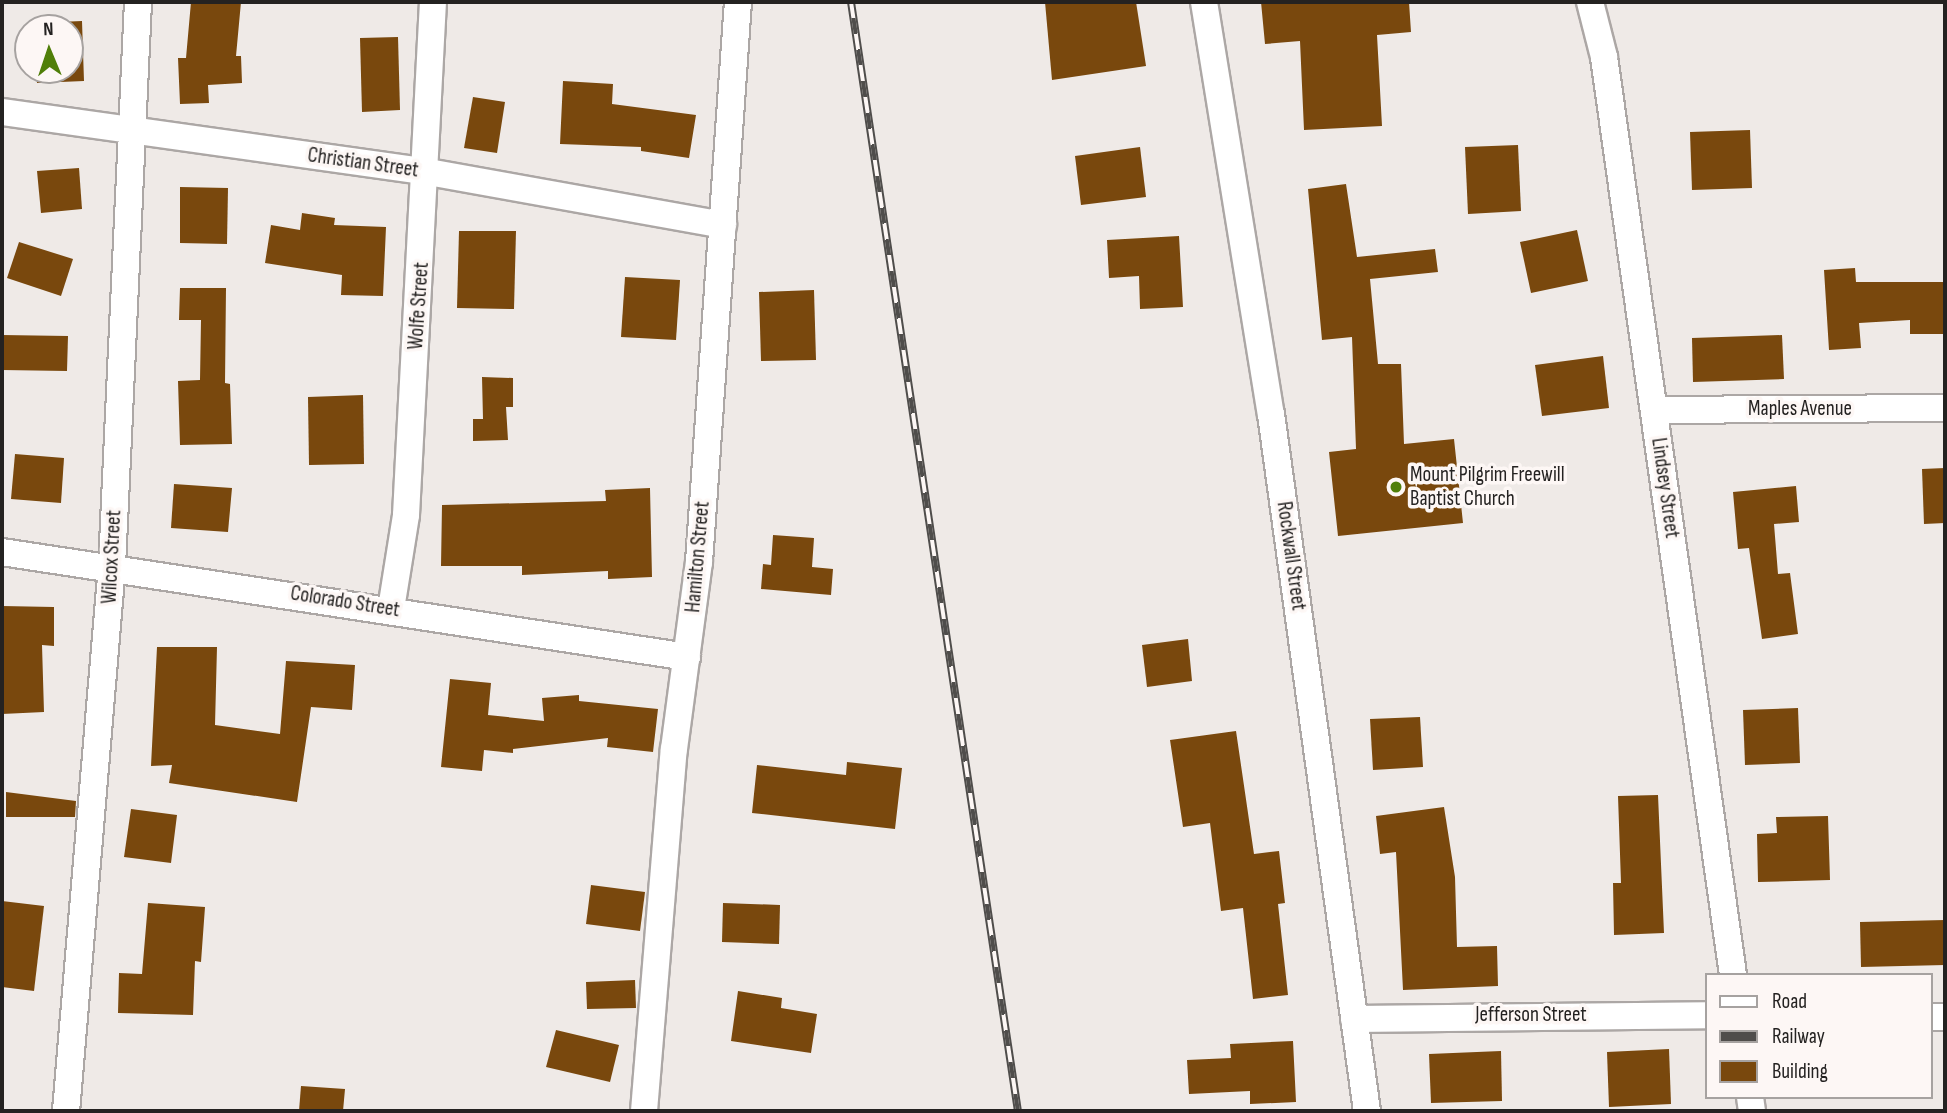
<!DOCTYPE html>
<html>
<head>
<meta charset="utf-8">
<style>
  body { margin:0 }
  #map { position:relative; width:1947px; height:1113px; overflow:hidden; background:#efeae7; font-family:"Sofia Sans Condensed",sans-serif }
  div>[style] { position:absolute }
  .building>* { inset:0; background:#79480d }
  .roads { filter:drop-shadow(2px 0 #aca7a5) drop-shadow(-2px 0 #aca7a5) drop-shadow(0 2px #aca7a5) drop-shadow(0 -2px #aca7a5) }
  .street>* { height:26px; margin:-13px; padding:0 13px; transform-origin:13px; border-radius:13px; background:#fff }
  .rail>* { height:8px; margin-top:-4px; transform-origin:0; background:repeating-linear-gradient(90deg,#fdf7f5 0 16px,#4f4d4b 0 32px); box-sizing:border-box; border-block:2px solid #4f4d4b }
  .dots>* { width:19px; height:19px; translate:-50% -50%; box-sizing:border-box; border:4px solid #fdf7f5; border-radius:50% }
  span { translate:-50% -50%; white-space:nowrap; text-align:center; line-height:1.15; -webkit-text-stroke:7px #fdf7f5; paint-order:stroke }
  .street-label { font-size:21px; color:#242221 }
  .poi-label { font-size:21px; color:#242221 }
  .left { translate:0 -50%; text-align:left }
  .frame { position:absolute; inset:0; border:4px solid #242221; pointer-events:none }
  .legend { position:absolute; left:1705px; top:973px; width:228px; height:126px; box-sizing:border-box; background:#fdf7f5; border:2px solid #a6a2a0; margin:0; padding:9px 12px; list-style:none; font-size:21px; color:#242221 }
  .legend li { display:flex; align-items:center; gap:14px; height:35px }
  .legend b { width:35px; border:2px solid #a6a2a0 }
  .north { position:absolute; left:14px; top:14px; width:70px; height:70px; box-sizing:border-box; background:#fdf7f5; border:2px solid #a6a2a0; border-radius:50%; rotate:358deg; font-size:19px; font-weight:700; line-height:28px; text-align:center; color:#242221 }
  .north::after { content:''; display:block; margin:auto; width:24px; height:32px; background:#507f09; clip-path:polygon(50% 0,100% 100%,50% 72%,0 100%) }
</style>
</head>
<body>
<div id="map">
  <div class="building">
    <div style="clip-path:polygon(191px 2px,241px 2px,236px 56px,241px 56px,242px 83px,208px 85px,209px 103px,180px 104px,178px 58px,186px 58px)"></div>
    <div style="clip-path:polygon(1045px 2px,1136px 2px,1146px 66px,1052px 80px)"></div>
    <div style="clip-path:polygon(1261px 2px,1409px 2px,1411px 32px,1377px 35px,1382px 126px,1304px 130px,1300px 41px,1265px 44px)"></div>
    <div style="clip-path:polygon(82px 21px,84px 81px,37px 83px,36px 70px,70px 70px,70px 28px,35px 28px,35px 23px)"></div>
    <div style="clip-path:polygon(398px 37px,400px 110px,362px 112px,360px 38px)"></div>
    <div style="clip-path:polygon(563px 81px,613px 84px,612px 104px,696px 115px,689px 158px,641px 151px,641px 147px,560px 144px)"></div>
    <div style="clip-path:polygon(473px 97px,505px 102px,497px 153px,464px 148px)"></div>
    <div style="clip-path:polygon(1750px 130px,1752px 188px,1692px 190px,1690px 132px)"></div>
    <div style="clip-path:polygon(1518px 145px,1521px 211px,1468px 214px,1465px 147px)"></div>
    <div style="clip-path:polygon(1140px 147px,1146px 197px,1081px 205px,1075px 156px)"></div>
    <div style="clip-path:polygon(79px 168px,82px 209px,41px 213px,37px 171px)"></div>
    <div style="clip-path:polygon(1346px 184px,1357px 257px,1435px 249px,1438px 272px,1370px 279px,1378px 364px,1401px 364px,1404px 444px,1454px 439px,1463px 523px,1338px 536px,1329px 452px,1356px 449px,1352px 337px,1322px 340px,1308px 189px)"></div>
    <div style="clip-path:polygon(180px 187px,228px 188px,227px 244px,180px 243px)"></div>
    <div style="clip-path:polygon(302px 213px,335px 218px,334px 225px,386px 227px,383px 296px,341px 295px,342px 275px,265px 263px,271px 225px,300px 230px)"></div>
    <div style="clip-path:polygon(1577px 230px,1588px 281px,1531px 293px,1520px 242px)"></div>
    <div style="clip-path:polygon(459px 231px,516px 231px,514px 309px,457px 308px)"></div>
    <div style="clip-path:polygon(1179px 236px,1183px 307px,1140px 309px,1139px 276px,1109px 278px,1107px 240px)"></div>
    <div style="clip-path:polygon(19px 242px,73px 259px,61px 296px,7px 278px)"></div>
    <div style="clip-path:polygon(1855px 268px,1856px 282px,1945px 282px,1945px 334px,1910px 334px,1910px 320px,1859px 323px,1861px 348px,1829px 350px,1824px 270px)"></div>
    <div style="clip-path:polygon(625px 277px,680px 280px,676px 340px,621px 337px)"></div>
    <div style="clip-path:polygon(180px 288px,226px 288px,225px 383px,230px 384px,232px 444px,180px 445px,178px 381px,200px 380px,201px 320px,179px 320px)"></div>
    <div style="clip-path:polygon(814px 290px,816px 360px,761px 361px,759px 292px)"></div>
    <div style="clip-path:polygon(2px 335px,68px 336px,67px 371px,2px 370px)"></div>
    <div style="clip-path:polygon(1782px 335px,1784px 379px,1693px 382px,1692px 338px)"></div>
    <div style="clip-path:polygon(1603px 356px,1609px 408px,1542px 416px,1535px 365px)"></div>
    <div style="clip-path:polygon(482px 377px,513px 378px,513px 407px,506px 407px,508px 440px,473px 441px,473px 419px,483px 419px)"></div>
    <div style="clip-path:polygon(363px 395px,364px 464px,309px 465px,308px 397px)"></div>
    <div style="clip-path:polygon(15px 454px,64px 458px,61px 503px,11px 499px)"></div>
    <div style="clip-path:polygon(1945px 468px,1945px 523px,1924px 524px,1922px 469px)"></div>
    <div style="clip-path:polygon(174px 484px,232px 488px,228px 532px,171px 528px)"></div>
    <div style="clip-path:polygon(1796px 486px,1799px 522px,1774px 524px,1778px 574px,1790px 573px,1798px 634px,1762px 639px,1749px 548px,1738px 549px,1733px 492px)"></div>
    <div style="clip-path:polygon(650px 488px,652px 577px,608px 579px,608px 571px,522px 575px,522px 566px,441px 566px,442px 505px,606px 501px,605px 490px)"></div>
    <div style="clip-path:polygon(773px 535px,814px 538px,812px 567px,833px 569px,831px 595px,761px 589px,763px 564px,771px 565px)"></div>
    <div style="clip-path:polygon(2px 606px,54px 607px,54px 646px,42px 645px,44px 712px,2px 714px)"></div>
    <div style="clip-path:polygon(1188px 639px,1192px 681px,1147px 687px,1142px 645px)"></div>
    <div style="clip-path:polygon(157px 647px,217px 647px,215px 725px,280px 734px,286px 661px,355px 665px,352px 710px,311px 707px,297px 802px,169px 783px,172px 765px,151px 766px)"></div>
    <div style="clip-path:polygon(450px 679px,491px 683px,488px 715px,544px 721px,542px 698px,579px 695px,579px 701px,658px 709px,653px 752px,607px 747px,608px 738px,513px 749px,513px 753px,484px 750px,482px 771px,441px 767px)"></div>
    <div style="clip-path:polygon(1798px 708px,1800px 763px,1745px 765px,1743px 710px)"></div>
    <div style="clip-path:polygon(1420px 717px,1423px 767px,1373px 770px,1370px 719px)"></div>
    <div style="clip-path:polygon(1236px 731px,1254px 854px,1279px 851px,1285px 903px,1278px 904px,1288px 995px,1253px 999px,1243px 908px,1221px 911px,1210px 823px,1183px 827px,1170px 740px)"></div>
    <div style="clip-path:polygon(847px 762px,902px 768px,895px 829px,752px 813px,757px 765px,846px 775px)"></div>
    <div style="clip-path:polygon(6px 792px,76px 801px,75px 817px,6px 817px)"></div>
    <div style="clip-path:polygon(1658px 795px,1664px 933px,1614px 935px,1613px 883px,1621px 883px,1618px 796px)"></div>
    <div style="clip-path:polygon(1444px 807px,1455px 877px,1457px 947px,1497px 946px,1498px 986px,1403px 990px,1396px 852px,1380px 854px,1376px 816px)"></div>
    <div style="clip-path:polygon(131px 809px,177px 815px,171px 863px,124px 857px)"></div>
    <div style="clip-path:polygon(1828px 816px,1830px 880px,1758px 882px,1757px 834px,1777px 833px,1776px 817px)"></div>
    <div style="clip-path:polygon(591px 885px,645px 892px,640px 931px,586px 924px)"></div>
    <div style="clip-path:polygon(2px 901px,44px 906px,34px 991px,2px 987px)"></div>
    <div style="clip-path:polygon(148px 903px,205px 907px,201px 962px,195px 961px,193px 1015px,118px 1013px,119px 973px,142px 974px)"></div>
    <div style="clip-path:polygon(723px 903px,780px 905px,779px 944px,722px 942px)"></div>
    <div style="clip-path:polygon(1945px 920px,1945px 965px,1861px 967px,1860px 922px)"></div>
    <div style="clip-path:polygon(635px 980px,636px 1008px,587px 1009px,586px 982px)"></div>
    <div style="clip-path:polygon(738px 991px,782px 998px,781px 1008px,817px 1014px,811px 1053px,731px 1041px)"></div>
    <div style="clip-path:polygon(556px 1030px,619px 1045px,610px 1082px,546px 1067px)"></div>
    <div style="clip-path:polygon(1293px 1041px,1296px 1102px,1250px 1104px,1250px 1091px,1189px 1094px,1187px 1060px,1231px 1058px,1230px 1044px)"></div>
    <div style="clip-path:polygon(1669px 1049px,1671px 1104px,1609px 1107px,1607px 1052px)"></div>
    <div style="clip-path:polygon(1501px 1051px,1502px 1101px,1431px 1103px,1429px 1054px)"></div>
    <div style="clip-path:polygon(301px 1086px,345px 1089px,343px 1111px,299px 1111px)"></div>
  </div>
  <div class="roads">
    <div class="street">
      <div style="left:1204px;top:2px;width:417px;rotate:80.8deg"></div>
      <div style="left:1271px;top:414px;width:704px;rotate:82.16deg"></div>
      <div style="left:1590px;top:2px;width:57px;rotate:75.7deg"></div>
      <div style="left:1604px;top:57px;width:927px;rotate:82deg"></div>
      <div style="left:2px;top:112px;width:425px;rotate:8deg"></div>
      <div style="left:423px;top:171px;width:305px;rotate:10.2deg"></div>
      <div style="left:1654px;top:410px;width:291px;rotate:-0.4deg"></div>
      <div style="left:2px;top:552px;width:693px;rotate:8.71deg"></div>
      <div style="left:391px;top:609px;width:95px;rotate:-80.9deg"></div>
      <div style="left:406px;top:515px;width:514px;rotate:-86.99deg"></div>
      <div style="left:1931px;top:1017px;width:14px"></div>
      <div style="left:1354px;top:1019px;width:353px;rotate:-0.6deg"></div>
      <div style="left:1750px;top:1097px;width:14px;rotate:82deg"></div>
      <div style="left:66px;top:1111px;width:547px;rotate:-85.18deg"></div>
      <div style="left:112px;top:566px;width:565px;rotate:-87.36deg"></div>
      <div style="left:644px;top:1111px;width:363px;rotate:-85.3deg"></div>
      <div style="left:674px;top:749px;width:189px;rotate:-82.4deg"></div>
      <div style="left:699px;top:562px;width:561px;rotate:-86.02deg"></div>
    </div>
  </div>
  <div class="rail">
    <div style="left:851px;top:2px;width:1122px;rotate:81.44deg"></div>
  </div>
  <div class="dots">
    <div style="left:1396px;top:487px;background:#507f09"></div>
  </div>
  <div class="street-label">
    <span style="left:363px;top:163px;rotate:8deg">Christian Street</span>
    <span style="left:419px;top:306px;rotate:-86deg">Wolfe Street</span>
    <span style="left:1800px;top:409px">Maples Avenue</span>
    <span style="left:1665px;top:488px;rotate:82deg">Lindsey Street</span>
    <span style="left:1291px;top:556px;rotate:82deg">Rockwall Street</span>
    <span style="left:112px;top:557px;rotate:-87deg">Wilcox Street</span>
    <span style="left:698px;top:557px;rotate:-85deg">Hamilton Street</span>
    <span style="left:345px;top:602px;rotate:9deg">Colorado Street</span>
    <span style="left:1531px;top:1015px">Jefferson Street</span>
  </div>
  <div class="poi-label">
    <span class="left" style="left:1410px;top:487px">Mount Pilgrim Freewill<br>Baptist Church</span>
  </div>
  <div class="frame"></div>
  <ul class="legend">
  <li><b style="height:9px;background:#fff"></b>Road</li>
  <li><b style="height:9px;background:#4f4d4b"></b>Railway</li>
  <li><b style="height:19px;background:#79480d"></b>Building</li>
  </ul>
  <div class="north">N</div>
</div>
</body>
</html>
